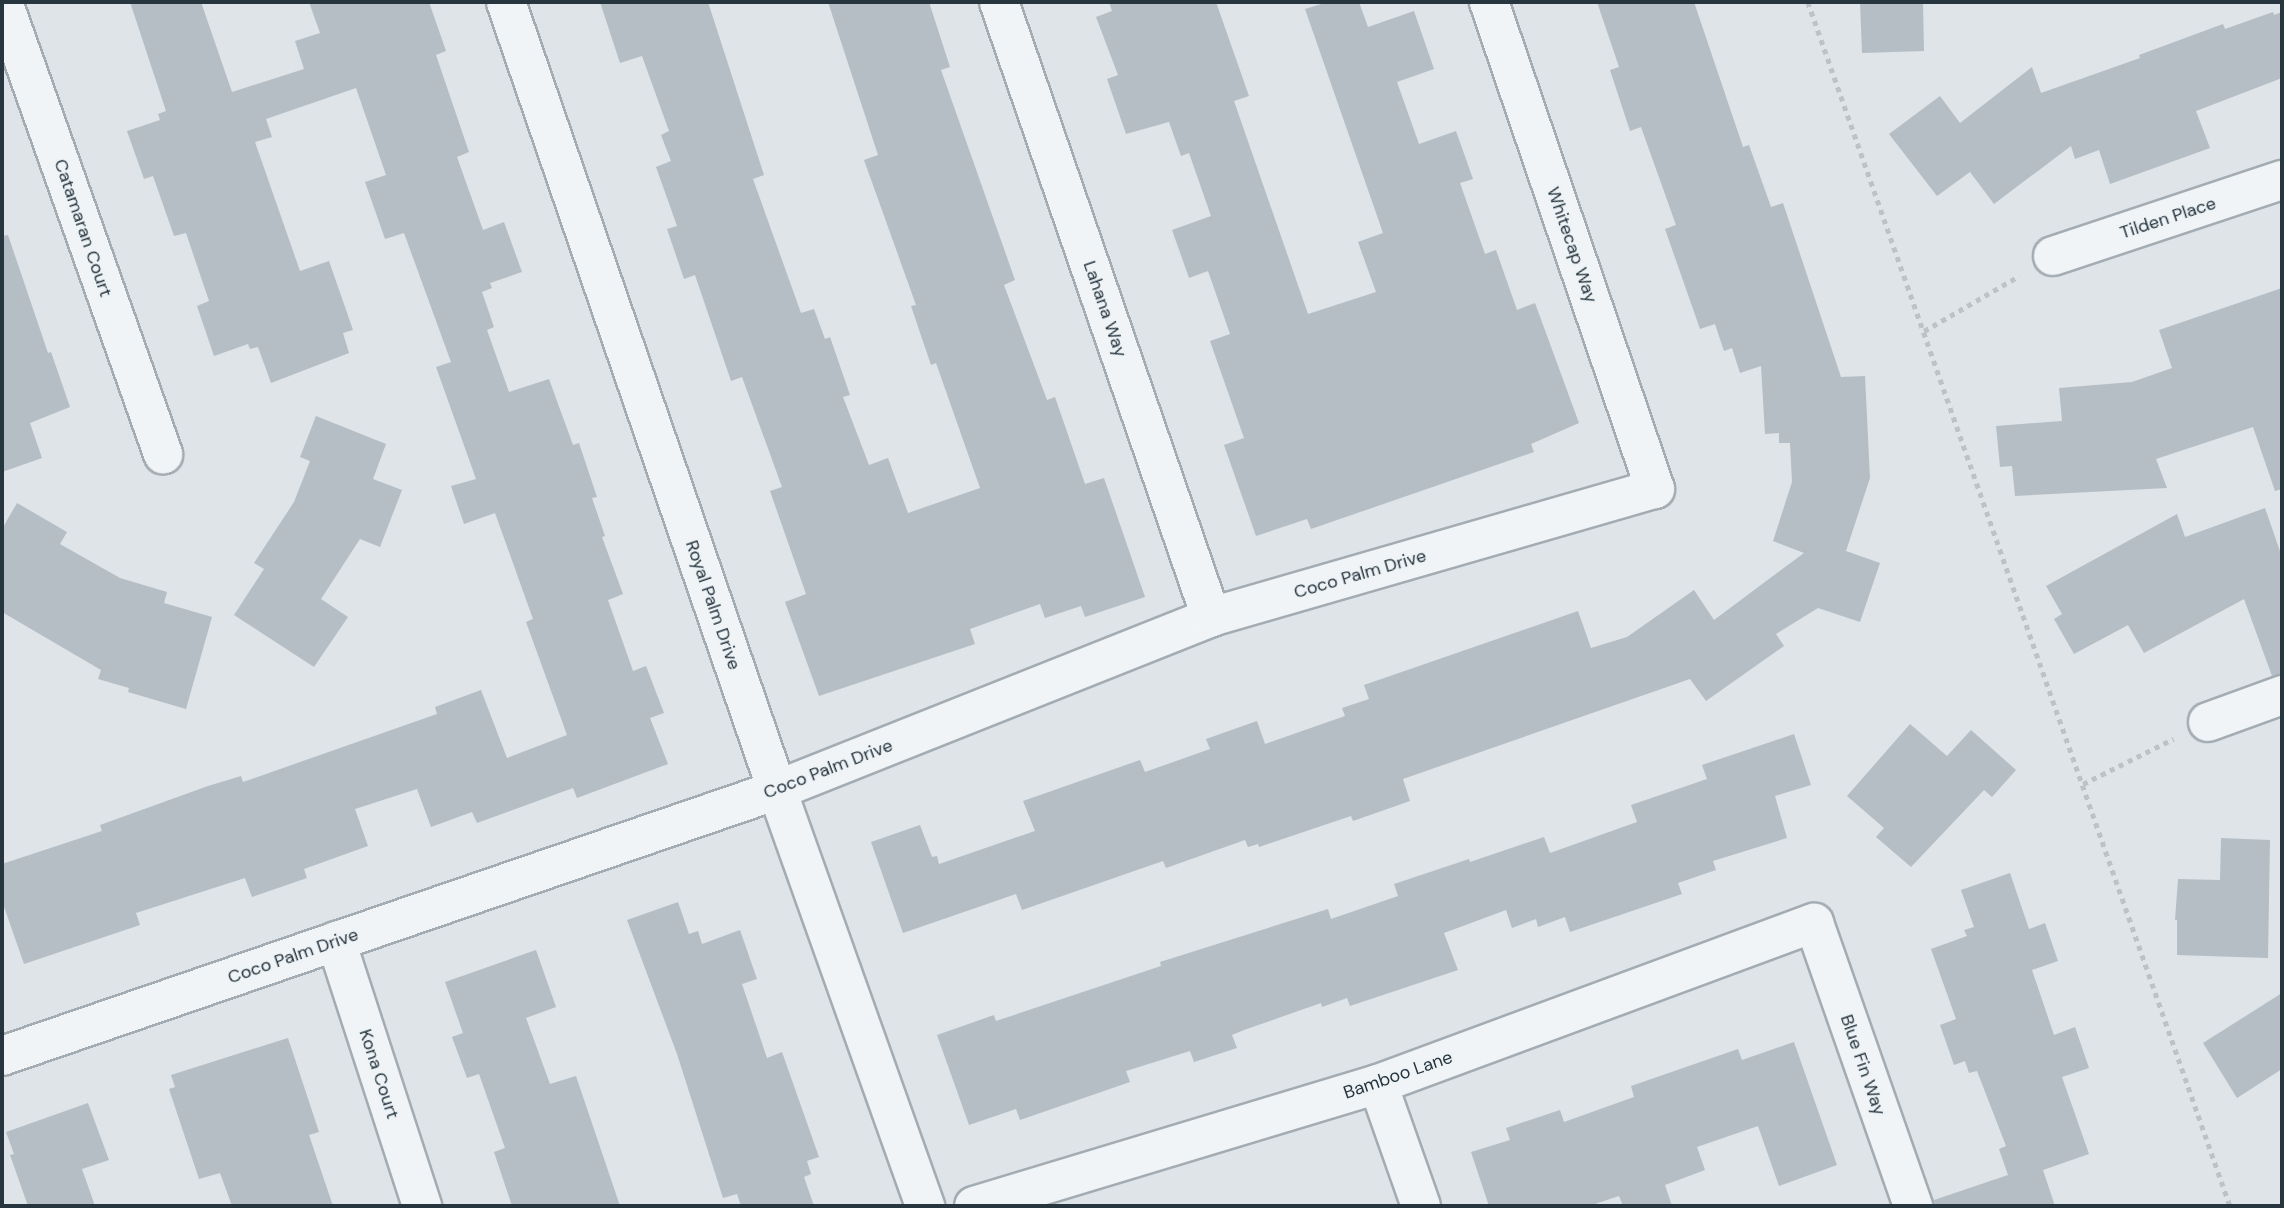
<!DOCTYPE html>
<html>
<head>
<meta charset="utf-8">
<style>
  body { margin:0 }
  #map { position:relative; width:2284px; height:1208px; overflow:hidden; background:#dee4e8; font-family:"DM Sans",sans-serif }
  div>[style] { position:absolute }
  .building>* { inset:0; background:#b5bec5 }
  .path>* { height:4.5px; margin-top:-2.25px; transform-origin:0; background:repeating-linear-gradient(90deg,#bcc2c6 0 5px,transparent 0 10px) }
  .roads { filter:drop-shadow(2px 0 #a3acb2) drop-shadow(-2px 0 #a3acb2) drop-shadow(0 2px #a3acb2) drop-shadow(0 -2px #a3acb2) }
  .minor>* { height:38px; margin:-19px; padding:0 19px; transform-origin:19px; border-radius:19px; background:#f1f4f6 }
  span { translate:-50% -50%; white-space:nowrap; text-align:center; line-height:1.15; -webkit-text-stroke:5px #eef3f6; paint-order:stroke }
  .street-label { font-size:18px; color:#27353f }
  .frame { position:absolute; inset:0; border:4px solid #27353f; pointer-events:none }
</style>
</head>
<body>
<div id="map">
  <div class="building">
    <div style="clip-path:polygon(130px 2px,201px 2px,232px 92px,304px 69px,295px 41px,320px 33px,309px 2px,429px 2px,446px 51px,436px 55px,469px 152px,457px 157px,483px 230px,504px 222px,522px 272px,490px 283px,492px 288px,482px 292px,494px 327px,487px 330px,509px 392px,549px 379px,573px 445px,579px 443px,597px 497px,592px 498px,605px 536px,602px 537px,623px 594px,608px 600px,633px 671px,646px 666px,664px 713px,650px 718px,668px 764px,577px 798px,573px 788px,477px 823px,472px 812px,431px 827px,417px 789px,355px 809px,368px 846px,304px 869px,307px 878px,252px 897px,245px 878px,136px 913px,140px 925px,24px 964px,2px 901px,2px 864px,102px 831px,100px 825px,208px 786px,241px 776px,243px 782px,437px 714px,435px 707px,481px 690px,507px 758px,567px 735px,526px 622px,533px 619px,495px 513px,464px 524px,451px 486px,476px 479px,436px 367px,451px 362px,404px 233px,385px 239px,365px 182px,386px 175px,356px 88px,266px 119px,272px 137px,255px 142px,300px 271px,329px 261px,353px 330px,343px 333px,349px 353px,271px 383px,258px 347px,250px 349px,248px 344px,214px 356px,197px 306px,209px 301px,186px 233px,174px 236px,153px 176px,144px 179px,127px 131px,160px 120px,158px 114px,166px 111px)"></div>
    <div style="clip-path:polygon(600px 2px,708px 2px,764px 175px,753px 179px,801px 313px,814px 309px,825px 339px,830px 337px,850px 395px,843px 397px,869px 465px,888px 458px,908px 513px,980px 488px,936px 363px,931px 365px,911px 306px,916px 305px,864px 160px,878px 155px,828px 2px,929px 2px,950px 67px,941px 70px,1015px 280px,1004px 285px,1047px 400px,1055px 397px,1085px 484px,1104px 478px,1145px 597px,1085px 617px,1081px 606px,1045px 618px,1040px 604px,970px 629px,975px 644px,819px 696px,785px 602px,806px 594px,770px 491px,782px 487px,742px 377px,731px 381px,695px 275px,684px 279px,667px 229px,677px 226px,656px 167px,671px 161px,661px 135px,669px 131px,642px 56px,620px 63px)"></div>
    <div style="clip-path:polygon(1109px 2px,1216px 2px,1249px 96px,1234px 101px,1308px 314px,1376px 292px,1358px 242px,1383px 233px,1305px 9px,1328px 2px,1359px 2px,1368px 27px,1414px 11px,1434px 69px,1397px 82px,1419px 144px,1456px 131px,1473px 179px,1460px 183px,1485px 254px,1496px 250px,1517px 310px,1535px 303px,1579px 423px,1531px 444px,1534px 452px,1311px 529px,1307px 519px,1256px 536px,1224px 445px,1244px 438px,1210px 341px,1230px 334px,1208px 271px,1189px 278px,1172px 230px,1211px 216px,1189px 153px,1181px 156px,1169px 122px,1126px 134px,1107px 79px,1118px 75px,1096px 17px,1112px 11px)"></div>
    <div style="clip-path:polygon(1597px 2px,1694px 2px,1743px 147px,1749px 145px,1771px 207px,1783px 203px,1841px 377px,1865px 376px,1870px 478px,1846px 551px,1880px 563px,1860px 622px,1818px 608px,1776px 634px,1784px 646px,1706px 701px,1690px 679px,1403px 779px,1410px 801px,1353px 821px,1351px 816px,1259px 847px,1258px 844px,1248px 847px,1245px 840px,1166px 868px,1163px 861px,1022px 910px,1016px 894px,903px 933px,871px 842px,920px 825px,932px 857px,937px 856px,939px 864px,1035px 831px,1023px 801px,1140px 760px,1145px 772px,1210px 749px,1206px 739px,1257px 721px,1265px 744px,1345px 716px,1342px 708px,1369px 699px,1364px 685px,1578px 611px,1591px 648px,1627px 637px,1694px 590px,1714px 620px,1804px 553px,1773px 541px,1792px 482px,1790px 443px,1779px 443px,1779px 433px,1765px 434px,1761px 366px,1740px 373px,1732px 348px,1724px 351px,1715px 324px,1700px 329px,1665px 229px,1676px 225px,1641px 127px,1630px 131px,1610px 70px,1619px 67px)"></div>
    <div style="clip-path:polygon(1860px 2px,1923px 2px,1924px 51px,1862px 53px)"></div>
    <div style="clip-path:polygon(2273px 12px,2274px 15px,2282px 12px,2282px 78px,2196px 111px,2210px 148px,2110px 184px,2099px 150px,2075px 159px,2071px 146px,1994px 204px,1970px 172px,1937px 196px,1889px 134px,1940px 96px,1960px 123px,2032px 67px,2041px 93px,2140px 58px,2139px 55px,2223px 24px,2225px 29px)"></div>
    <div style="clip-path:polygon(8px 235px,48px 353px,51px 352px,70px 407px,30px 423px,42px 458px,2px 472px,2px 236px)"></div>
    <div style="clip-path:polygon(2282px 288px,2282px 489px,2275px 491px,2253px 427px,2156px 459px,2167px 488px,2015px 496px,2012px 466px,2000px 467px,1996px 426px,2062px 421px,2059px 388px,2132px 382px,2172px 368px,2159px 330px)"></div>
    <div style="clip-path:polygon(316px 416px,386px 444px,373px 479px,402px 490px,380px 547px,360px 539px,321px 599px,348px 617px,314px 667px,234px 615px,264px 569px,254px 563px,294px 502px,310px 461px,300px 457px)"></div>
    <div style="clip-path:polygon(17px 503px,67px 532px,60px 544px,120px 578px,167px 592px,164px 603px,212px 617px,186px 709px,128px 692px,129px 688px,98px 679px,101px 670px,2px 612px,2px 529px)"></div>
    <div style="clip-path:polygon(2265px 508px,2282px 557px,2282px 674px,2272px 676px,2244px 599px,2144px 653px,2128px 625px,2074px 654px,2054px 619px,2062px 614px,2046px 586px,2177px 514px,2185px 537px)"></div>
    <div style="clip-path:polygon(1910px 724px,1947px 756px,1971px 730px,2016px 770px,1992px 797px,1984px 790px,1911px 867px,1876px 837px,1884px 828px,1847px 796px)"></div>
    <div style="clip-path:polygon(1794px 734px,1811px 785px,1775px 796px,1787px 838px,1713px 861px,1716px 870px,1678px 883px,1682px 894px,1570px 932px,1565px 917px,1538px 927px,1536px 919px,1512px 928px,1506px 910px,1444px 933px,1458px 970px,1350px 1006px,1347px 998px,1322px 1007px,1321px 1003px,1244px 1030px,1232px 1035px,1237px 1048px,1194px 1062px,1190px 1051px,1126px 1071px,1130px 1082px,1020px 1120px,1016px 1109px,969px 1125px,937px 1035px,994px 1015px,996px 1021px,1161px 966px,1160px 962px,1328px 909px,1331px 919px,1398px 896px,1394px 884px,1469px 859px,1470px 862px,1544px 837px,1550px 853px,1637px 822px,1631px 805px,1707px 779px,1702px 765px)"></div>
    <div style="clip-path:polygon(2221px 838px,2270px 840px,2268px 958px,2177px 955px,2177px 920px,2175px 920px,2178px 879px,2220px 880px)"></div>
    <div style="clip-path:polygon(2010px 873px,2029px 929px,2045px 923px,2058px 961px,2032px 970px,2054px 1035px,2075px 1027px,2089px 1068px,2062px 1077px,2089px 1154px,2043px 1170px,2055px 1206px,1935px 1206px,1934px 1200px,2008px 1175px,1999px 1149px,2006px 1146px,1977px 1071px,1969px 1073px,1965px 1061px,1954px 1065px,1940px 1025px,1956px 1019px,1931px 949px,1967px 936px,1964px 930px,1974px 927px,1961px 890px)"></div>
    <div style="clip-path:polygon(678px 902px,689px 934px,698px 931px,702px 944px,740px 930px,757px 979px,742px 984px,767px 1058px,782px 1052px,819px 1157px,807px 1161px,811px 1174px,804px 1177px,814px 1206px,741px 1206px,737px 1194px,723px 1198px,677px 1054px,627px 920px)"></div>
    <div style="clip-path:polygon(536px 950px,556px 1007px,526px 1018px,550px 1084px,576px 1076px,620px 1206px,512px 1206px,494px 1152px,505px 1148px,479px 1074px,467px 1078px,452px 1037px,463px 1033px,445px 982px)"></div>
    <div style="clip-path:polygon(2282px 993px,2282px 1069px,2237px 1098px,2203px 1043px)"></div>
    <div style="clip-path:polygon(288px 1038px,319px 1132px,309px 1135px,333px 1206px,232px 1206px,220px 1173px,199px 1179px,169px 1089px,175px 1087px,171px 1075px)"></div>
    <div style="clip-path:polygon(1794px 1042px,1837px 1165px,1779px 1186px,1758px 1126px,1697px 1147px,1705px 1170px,1665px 1185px,1672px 1206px,1623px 1206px,1619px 1196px,1589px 1206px,1489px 1206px,1471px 1152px,1510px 1140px,1506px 1128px,1560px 1110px,1564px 1122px,1634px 1097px,1631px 1086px,1738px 1049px,1742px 1060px)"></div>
    <div style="clip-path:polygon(88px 1103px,109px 1160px,82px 1169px,95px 1206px,28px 1206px,10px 1155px,14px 1154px,6px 1132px)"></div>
  </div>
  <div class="path">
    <div style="left:1808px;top:2px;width:1276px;rotate:70.68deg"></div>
    <div style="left:1924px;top:331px;width:110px;rotate:-30.1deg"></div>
    <div style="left:2083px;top:784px;width:101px;rotate:-26.6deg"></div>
  </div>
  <div class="roads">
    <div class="minor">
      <div style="left:3px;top:2px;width:480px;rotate:70.5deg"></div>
      <div style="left:506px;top:2px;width:833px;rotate:71.02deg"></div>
      <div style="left:777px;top:790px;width:442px;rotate:70.4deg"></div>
      <div style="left:999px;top:2px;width:651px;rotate:70.98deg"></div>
      <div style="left:2053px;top:256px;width:241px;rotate:-18.4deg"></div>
      <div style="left:2208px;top:722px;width:79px;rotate:-20deg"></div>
      <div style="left:336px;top:941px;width:279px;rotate:72deg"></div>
      <div style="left:2px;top:1056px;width:819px;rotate:-18.94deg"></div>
      <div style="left:777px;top:790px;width:467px;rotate:-21.7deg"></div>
      <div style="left:1211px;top:617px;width:462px;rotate:-16.1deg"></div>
      <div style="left:1655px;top:489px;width:515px;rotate:-108.82deg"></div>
      <div style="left:1378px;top:1084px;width:129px;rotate:70.6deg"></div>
      <div style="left:974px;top:1206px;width:422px;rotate:-16.8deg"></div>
      <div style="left:1378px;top:1084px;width:465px;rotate:-20.3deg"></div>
      <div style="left:1814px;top:923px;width:300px;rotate:70.7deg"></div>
    </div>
  </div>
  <div class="street-label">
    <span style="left:2168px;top:218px;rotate:-18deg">Tilden Place</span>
    <span style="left:83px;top:228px;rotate:71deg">Catamaran Court</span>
    <span style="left:1572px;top:245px;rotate:71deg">Whitecap Way</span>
    <span style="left:1105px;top:309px;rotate:71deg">Lahana Way</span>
    <span style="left:1360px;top:574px;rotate:-16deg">Coco Palm Drive</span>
    <span style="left:713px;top:605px;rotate:71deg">Royal Palm Drive</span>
    <span style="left:828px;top:769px;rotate:-21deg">Coco Palm Drive</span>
    <span style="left:293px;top:956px;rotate:-19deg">Coco Palm Drive</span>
    <span style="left:1863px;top:1065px;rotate:71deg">Blue Fin Way</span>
    <span style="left:379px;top:1074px;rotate:72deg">Kona Court</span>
    <span style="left:1398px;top:1075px;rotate:-19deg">Bamboo Lane</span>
  </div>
  <div class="frame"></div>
</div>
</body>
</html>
